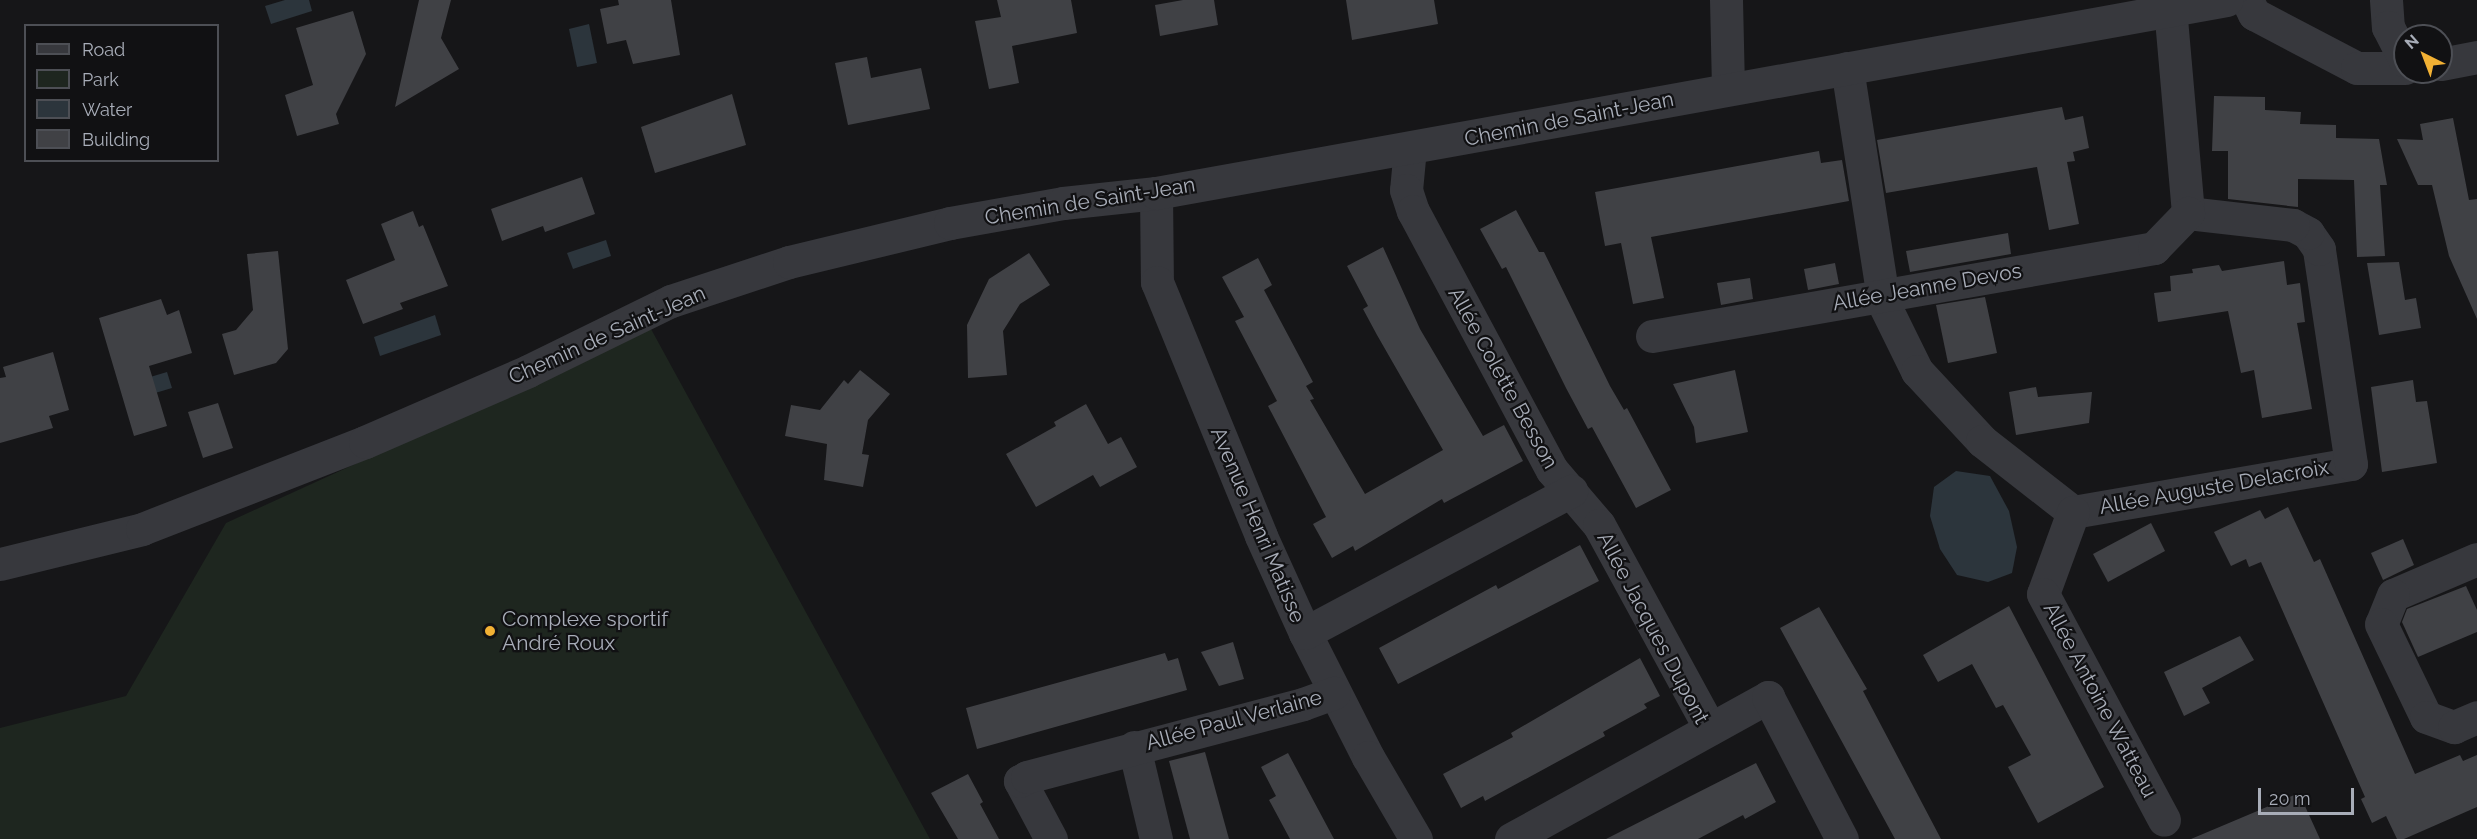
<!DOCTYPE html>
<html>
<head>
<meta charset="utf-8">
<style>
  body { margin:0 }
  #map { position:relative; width:2477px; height:839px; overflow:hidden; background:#161618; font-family:Raleway,sans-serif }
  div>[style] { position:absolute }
  .green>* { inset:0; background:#1e261f }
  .water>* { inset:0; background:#2c353c }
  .building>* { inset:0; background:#404145 }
  .minor>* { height:33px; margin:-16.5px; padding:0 16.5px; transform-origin:16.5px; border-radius:16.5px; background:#37383d }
  .dots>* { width:16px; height:16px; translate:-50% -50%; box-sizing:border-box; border:3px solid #111113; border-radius:50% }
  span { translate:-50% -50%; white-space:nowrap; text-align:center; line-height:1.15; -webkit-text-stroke:4.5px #111113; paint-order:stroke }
  .street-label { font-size:21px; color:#a8adb8 }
  .poi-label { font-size:21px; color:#a8adb8 }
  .left { translate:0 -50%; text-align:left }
  .legend { position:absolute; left:24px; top:24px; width:195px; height:138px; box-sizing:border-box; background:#111113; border:2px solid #4d4f55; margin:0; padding:8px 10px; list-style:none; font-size:18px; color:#a8adb8 }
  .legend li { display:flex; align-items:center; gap:12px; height:30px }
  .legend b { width:30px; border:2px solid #4d4f55 }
  .north { position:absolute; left:2393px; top:24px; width:60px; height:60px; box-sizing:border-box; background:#111113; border:2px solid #4d4f55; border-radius:50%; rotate:318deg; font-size:16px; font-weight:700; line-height:24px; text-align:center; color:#a8adb8 }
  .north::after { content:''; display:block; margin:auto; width:21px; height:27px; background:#f2b134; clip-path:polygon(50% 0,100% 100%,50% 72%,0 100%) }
  .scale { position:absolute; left:2258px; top:788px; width:96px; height:27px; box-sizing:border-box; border:3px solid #a8adb8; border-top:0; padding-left:8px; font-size:18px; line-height:21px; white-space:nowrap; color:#a8adb8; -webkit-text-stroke:4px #111113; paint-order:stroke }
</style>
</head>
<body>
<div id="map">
  <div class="green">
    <div style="clip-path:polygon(651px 329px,930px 839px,0 839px,0 728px,126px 696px,226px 523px)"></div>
  </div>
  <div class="water">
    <div style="clip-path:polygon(285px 0,309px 0,312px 11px,271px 24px,265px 6px)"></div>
    <div style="clip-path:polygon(589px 24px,597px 63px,577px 67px,569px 29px)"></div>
    <div style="clip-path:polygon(606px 240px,611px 256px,573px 269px,567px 253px)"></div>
    <div style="clip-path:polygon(435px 315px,441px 335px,380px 356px,374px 337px)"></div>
    <div style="clip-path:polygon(167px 372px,172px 388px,135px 399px,130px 383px)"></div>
    <div style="clip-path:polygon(1956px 471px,1990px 476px,2009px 511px,2017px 547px,2012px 573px,1988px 582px,1957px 575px,1940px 549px,1930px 516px,1934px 487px)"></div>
  </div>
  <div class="building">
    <div style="clip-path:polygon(419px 0,451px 0,441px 38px,459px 69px,395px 107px)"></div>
    <div style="clip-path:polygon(618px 0,671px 0,680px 55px,633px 64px,626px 40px,607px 44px,600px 9px,619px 5px)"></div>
    <div style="clip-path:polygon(997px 0,1071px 0,1077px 33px,1012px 46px,1019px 83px,989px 89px,975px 21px,1001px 17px)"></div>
    <div style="clip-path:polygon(1183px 0,1214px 0,1218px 25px,1160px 36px,1155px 5px)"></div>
    <div style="clip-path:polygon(1346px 0,1434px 0,1438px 24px,1352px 40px)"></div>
    <div style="clip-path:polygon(353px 11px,366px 54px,336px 114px,339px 124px,297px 136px,285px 95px,313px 85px,296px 28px)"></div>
    <div style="clip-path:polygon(867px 57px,871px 78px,921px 68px,930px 109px,848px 125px,835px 63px)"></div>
    <div style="clip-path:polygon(732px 94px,746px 145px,655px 173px,641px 127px)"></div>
    <div style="clip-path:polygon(2214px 96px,2265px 97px,2265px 110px,2301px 112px,2300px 124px,2336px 125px,2336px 138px,2379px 139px,2387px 185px,2380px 185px,2385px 256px,2357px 257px,2354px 180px,2298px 179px,2298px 207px,2228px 199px,2228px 151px,2212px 151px)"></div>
    <div style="clip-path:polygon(2062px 107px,2065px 120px,2083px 116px,2089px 148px,2073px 152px,2075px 161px,2067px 162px,2079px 224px,2049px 230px,2037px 167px,1886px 193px,1877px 140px)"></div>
    <div style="clip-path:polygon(2453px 118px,2469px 200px,2477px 199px,2477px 319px,2449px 256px,2432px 185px,2418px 185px,2397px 139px,2423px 140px,2420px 124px)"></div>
    <div style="clip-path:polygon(1819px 151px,1821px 163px,1842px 160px,1849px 201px,1651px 237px,1664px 298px,1633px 304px,1621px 243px,1605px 246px,1595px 192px)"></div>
    <div style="clip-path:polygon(582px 177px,595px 214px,545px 232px,543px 226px,502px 241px,491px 209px)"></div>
    <div style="clip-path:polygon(1516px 210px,1539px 252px,1544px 252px,1610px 386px,1624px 410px,1627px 408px,1671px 490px,1636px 508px,1592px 427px,1588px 429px,1566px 388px,1509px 273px,1506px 267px,1502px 269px,1480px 229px)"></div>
    <div style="clip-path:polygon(413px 211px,419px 227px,423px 225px,448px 286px,400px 303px,403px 309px,363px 324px,346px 280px,395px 260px,381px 224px)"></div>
    <div style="clip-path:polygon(2008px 233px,2011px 254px,1910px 272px,1906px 251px)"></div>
    <div style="clip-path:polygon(1383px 247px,1420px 329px,1483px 436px,1504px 425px,1523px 461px,1444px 503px,1442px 499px,1355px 551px,1353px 546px,1332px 558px,1313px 524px,1326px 517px,1268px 406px,1277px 401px,1235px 321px,1244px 317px,1222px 277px,1258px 258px,1272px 285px,1264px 290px,1313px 382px,1306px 386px,1314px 399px,1310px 400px,1365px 494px,1443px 450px,1377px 335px,1363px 309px,1368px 306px,1347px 266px)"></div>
    <div style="clip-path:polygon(278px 251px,288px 349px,276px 363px,234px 375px,222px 334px,236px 330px,253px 310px,247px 254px)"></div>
    <div style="clip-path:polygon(1029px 253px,1050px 285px,1020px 304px,1003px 331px,1007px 375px,968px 378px,967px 325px,989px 279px)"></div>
    <div style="clip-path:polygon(2284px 261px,2287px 285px,2300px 283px,2305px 322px,2297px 323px,2312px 409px,2262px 418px,2254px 370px,2241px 373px,2228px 311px,2158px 322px,2154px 293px,2171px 291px,2170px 276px,2193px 273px,2192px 269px,2219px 265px,2222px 271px)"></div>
    <div style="clip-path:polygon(2399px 262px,2405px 300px,2416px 298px,2421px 328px,2379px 335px,2367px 263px)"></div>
    <div style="clip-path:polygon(1835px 263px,1839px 284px,1808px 290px,1804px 269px)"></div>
    <div style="clip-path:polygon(1750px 278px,1753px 299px,1721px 305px,1717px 283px)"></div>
    <div style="clip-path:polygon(1985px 297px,1997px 353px,1948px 363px,1936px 305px)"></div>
    <div style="clip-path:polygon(161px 299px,167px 315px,179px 310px,192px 353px,149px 366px,167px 426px,134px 436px,99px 318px)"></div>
    <div style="clip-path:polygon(53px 352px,69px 410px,49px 416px,53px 428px,0 443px,0 378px,6px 377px,3px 367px)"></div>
    <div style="clip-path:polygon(860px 370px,890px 394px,868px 420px,862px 454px,869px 455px,863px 487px,824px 480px,827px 444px,785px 436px,791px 405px,820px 410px,844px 380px,848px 384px)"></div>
    <div style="clip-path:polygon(1735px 370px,1748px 432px,1696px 443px,1694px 427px,1673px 384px)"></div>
    <div style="clip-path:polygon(2413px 380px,2416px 402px,2427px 401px,2437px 463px,2382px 472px,2371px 387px)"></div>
    <div style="clip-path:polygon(2036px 387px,2038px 397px,2092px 392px,2089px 423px,2016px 435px,2009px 392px)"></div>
    <div style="clip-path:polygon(218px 403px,233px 448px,203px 458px,188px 412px)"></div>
    <div style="clip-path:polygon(1086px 404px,1108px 444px,1121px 437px,1137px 467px,1100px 487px,1093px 475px,1036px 507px,1006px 454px,1056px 426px,1054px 422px)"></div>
    <div style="clip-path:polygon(2288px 507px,2314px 562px,2320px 559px,2415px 774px,2460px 755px,2463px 761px,2477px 755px,2477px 807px,2404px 839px,2397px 839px,2386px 816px,2372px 823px,2361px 799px,2365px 797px,2261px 562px,2249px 567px,2246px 559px,2231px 566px,2214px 532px,2260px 510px,2265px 519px)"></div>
    <div style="clip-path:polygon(2151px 523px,2165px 551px,2108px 582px,2093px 554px)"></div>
    <div style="clip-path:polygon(2403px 539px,2414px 565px,2383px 580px,2371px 553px)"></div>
    <div style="clip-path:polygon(1580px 545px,1599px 581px,1398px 684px,1379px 648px,1496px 585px,1498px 589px)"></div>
    <div style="clip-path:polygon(2466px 586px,2477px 610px,2477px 632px,2418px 657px,2402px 622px,2407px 609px)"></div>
    <div style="clip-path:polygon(2009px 606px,2104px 787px,2038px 823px,2008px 767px,2031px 755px,2003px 705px,1996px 708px,1972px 664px,1938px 682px,1923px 655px)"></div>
    <div style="clip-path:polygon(1819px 607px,1867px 689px,1863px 691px,1941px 839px,1895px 839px,1780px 628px)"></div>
    <div style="clip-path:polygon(2240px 636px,2254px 660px,2202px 688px,2210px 703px,2184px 716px,2164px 672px)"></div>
    <div style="clip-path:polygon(1233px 642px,1244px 679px,1219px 686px,1201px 652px)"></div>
    <div style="clip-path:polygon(1165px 653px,1168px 661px,1178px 658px,1187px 690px,977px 749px,966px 708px)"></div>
    <div style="clip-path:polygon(1640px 658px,1660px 696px,1644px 704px,1647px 708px,1603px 732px,1605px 736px,1485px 801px,1483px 796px,1461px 808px,1443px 774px,1513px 737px,1511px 733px)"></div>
    <div style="clip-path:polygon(1205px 752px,1229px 839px,1190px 839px,1169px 761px)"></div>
    <div style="clip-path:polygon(1288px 753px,1303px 781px,1334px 839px,1290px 839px,1269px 800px,1276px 796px,1261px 767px)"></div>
    <div style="clip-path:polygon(1756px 763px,1776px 802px,1745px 819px,1743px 815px,1698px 839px,1606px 839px)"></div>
    <div style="clip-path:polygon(968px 774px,983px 802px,980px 804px,999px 839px,958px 839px,931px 793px)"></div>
    <div style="clip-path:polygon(2299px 793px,2320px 839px,2191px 839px,2255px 812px)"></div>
  </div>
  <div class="minor">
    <div style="left:1726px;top:0;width:89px;rotate:88.7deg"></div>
    <div style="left:2247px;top:0;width:16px;rotate:63deg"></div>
    <div style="left:2254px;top:14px;width:116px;rotate:27.7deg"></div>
    <div style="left:2357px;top:68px;width:48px"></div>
    <div style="left:2386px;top:0;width:27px;rotate:86deg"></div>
    <div style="left:2388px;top:27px;width:38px;rotate:63deg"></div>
    <div style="left:2441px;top:64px;width:37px;rotate:-11deg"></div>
    <div style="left:1847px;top:68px;width:239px;rotate:81.1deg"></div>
    <div style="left:1884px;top:304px;width:75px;rotate:63.8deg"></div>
    <div style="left:1917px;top:371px;width:96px;rotate:47.1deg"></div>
    <div style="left:1982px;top:441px;width:115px;rotate:38deg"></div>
    <div style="left:2073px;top:512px;width:282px;rotate:-9.8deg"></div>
    <div style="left:2351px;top:464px;width:217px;rotate:-98.5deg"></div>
    <div style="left:2319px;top:249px;width:19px;rotate:-125deg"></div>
    <div style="left:2308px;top:233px;width:17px;rotate:-152deg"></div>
    <div style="left:2293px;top:225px;width:106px;rotate:-173.5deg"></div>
    <div style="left:2188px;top:213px;width:205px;rotate:-95deg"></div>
    <div style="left:1410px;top:148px;width:42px;rotate:95.4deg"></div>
    <div style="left:1406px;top:190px;width:22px;rotate:72deg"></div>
    <div style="left:1413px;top:211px;width:294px;rotate:61.8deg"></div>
    <div style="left:1552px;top:470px;width:72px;rotate:49.5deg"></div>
    <div style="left:1599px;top:525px;width:232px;rotate:61.4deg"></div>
    <div style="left:1156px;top:193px;width:89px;rotate:89.4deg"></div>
    <div style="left:1157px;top:282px;width:274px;rotate:67.7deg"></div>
    <div style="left:1261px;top:536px;width:107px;rotate:65.6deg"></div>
    <div style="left:1305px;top:633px;width:139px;rotate:63.1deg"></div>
    <div style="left:1368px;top:757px;width:95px;rotate:59.7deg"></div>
    <div style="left:1652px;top:336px;width:510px;rotate:-9.94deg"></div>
    <div style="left:2154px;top:248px;width:49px;rotate:-45.8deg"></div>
    <div style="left:2073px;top:512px;width:87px;rotate:110.1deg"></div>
    <div style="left:2043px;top:594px;width:256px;rotate:61.8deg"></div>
    <div style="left:2477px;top:559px;width:91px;rotate:156.8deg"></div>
    <div style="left:2393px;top:595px;width:31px;rotate:112deg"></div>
    <div style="left:2381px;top:624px;width:103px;rotate:64.2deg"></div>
    <div style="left:2426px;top:717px;width:30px;rotate:20deg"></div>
    <div style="left:2454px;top:727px;width:25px;rotate:-23deg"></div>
    <div style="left:0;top:564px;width:146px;rotate:-13.8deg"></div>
    <div style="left:142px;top:529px;width:239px;rotate:-21.3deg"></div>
    <div style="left:365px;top:442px;width:178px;rotate:-23.5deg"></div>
    <div style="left:528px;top:371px;width:159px;rotate:-26.1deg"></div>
    <div style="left:671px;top:301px;width:124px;rotate:-18.3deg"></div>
    <div style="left:789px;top:262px;width:166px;rotate:-13.6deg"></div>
    <div style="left:950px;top:223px;width:115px;rotate:-10deg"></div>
    <div style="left:1063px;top:203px;width:94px;rotate:-6.1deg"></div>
    <div style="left:1156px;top:193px;width:1088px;rotate:-10.22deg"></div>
    <div style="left:1305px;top:633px;width:302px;rotate:-28.1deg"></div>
    <div style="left:1134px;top:747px;width:95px;rotate:76.6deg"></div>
    <div style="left:1051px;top:839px;width:66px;rotate:-118.1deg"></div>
    <div style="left:1020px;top:781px;width:8px;rotate:-30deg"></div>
    <div style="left:1027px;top:777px;width:285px;rotate:-14.8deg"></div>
    <div style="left:1303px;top:704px;width:33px;rotate:-20deg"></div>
    <div style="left:1511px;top:839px;width:294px;rotate:-28.9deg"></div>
    <div style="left:1768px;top:697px;width:160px;rotate:62.5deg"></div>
  </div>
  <div class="dots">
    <div style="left:490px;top:631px;background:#f2b134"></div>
  </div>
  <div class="street-label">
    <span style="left:1569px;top:119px;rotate:-11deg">Chemin de Saint-Jean</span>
    <span style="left:1090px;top:201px;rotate:-9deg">Chemin de Saint-Jean</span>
    <span style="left:1927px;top:287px;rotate:-10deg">Allée Jeanne Devos</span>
    <span style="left:607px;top:335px;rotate:-24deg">Chemin de Saint-Jean</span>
    <span style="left:1503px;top:378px;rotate:61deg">Allée Colette Besson</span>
    <span style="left:2214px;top:487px;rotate:-10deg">Allée Auguste Delacroix</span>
    <span style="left:1258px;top:525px;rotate:67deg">Avenue Henri Matisse</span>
    <span style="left:1653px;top:628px;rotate:62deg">Allée Jacques Dupont</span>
    <span style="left:2100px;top:700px;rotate:62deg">Allée Antoine Watteau</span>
    <span style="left:1234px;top:720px;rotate:-15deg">Allée Paul Verlaine</span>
  </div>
  <div class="poi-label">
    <span class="left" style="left:502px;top:631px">Complexe sportif<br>André Roux</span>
  </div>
  <ul class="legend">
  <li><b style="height:8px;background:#37383d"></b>Road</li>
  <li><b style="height:16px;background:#1e261f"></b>Park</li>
  <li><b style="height:16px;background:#2c353c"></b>Water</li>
  <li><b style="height:16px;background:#404145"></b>Building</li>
  </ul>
  <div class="north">N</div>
  <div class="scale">20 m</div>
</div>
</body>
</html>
